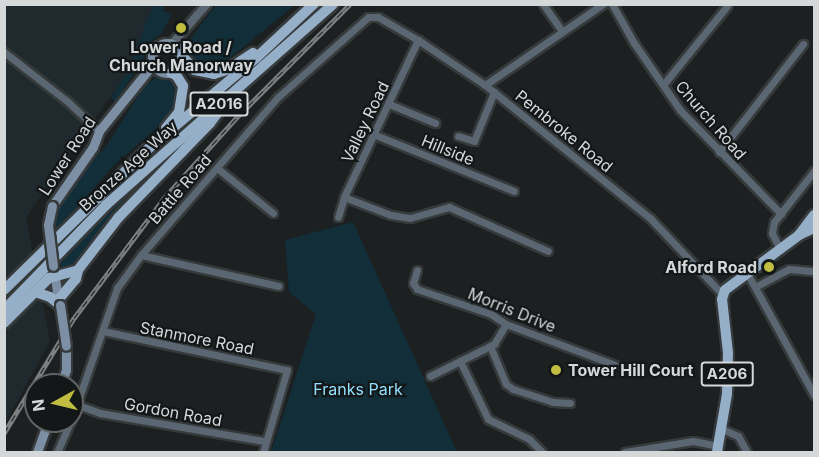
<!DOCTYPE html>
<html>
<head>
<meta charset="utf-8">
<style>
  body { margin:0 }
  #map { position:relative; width:819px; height:457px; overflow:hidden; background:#1c2021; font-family:Inter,sans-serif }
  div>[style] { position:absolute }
  .built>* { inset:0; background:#202a2e }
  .green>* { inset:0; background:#112e39 }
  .roads { filter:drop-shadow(2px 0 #363a3b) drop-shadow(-2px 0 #363a3b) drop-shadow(0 2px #363a3b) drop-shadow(0 -2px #363a3b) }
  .minor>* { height:7px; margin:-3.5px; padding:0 3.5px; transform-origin:3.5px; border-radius:3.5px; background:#5b6673 }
  .tertiary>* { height:8px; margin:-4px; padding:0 4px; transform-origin:4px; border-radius:4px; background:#5b6673 }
  .secondary>* { height:9px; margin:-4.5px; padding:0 4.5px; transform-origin:4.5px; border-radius:4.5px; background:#7c8fa4 }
  .secondary>.ring { margin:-4.5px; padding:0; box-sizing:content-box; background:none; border:9px solid #7c8fa4; border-radius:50% }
  .primary>* { height:10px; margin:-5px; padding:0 5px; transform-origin:5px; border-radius:5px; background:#96afc9 }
  .rail>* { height:4.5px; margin-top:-2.25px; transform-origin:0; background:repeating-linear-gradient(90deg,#131718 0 7px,#7d8081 0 14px); box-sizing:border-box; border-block:2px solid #7d8081 }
  .bridges { filter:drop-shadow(2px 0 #363a3b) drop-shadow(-2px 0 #363a3b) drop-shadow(0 2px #363a3b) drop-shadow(0 -2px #363a3b) }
  .secondary-bridge>* { height:9px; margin:-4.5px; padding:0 4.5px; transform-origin:4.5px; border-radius:4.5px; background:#7c8fa4 }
  .dots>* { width:16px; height:16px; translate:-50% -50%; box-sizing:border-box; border:3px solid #131718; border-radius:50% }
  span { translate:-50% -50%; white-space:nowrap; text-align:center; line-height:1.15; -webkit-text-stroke:4.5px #131718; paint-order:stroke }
  .shield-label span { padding:2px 4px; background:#131718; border:2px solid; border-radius:4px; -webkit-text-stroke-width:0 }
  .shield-label { font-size:15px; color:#d5d8d9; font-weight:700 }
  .poi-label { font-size:16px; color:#d5d8d9; font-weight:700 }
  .right { translate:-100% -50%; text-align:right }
  .left { translate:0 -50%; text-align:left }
  .street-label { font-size:16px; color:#d5d8d9 }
  .park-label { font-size:16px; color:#94defe }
  .frame { position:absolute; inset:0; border:6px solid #d5d8d9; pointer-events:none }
  .north { position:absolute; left:24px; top:373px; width:60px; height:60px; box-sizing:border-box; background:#131718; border:2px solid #616465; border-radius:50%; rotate:262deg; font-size:16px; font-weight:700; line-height:24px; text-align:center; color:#d5d8d9 }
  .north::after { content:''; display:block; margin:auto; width:21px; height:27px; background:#c1bd40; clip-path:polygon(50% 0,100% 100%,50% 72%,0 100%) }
</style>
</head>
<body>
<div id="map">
  <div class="built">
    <div style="clip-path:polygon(5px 5px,153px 5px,127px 73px,26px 217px,50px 341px,5px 424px)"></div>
  </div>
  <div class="green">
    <div style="clip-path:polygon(153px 5px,165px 5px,163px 11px,172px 14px,162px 33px,147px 44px,142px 62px,115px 102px,111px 97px,127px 73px)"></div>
    <div style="clip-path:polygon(216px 5px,295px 5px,220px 66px,199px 67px,187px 52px,188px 42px)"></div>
    <div style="clip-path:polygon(159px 74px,173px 79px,177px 91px,175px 109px,158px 127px,115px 164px,56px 231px,54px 218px,67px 190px,106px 146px,144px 87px)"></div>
    <div style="clip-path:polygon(180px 142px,182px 143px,115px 212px,78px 262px,61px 268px,60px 259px,78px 238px)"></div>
    <div style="clip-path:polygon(353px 222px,457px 452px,271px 452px,316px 314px,289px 292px,285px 240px)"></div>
  </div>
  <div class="roads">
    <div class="minor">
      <div style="left:543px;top:4px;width:33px;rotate:55deg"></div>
      <div style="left:612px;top:4px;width:45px;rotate:60.6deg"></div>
      <div style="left:634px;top:43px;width:81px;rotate:55.5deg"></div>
      <div style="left:680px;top:110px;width:145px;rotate:45.8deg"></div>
      <div style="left:4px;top:52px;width:80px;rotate:37.9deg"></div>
      <div style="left:67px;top:101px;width:44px;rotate:43.2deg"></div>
      <div style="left:485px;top:85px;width:143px;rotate:-34.5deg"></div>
      <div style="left:663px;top:85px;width:102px;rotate:-51deg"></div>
      <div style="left:389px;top:104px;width:50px;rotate:22.4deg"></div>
      <div style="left:373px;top:134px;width:152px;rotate:22deg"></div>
      <div style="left:458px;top:136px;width:17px;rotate:17deg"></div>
      <div style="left:474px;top:141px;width:53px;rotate:-67.8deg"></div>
      <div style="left:719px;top:152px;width:137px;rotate:-52.1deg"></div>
      <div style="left:217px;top:168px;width:72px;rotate:38.8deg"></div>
      <div style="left:344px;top:197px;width:50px;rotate:21deg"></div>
      <div style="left:391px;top:215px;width:19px;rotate:9deg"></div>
      <div style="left:410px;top:218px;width:41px;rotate:-15.8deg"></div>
      <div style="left:449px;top:207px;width:108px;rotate:24deg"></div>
      <div style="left:338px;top:217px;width:21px;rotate:-73deg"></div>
      <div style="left:344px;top:197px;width:174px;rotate:-64.8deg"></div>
      <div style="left:780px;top:249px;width:18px;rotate:-117deg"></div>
      <div style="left:772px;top:233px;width:11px;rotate:-80deg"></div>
      <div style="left:774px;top:222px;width:65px;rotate:-51.9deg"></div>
      <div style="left:141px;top:255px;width:141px;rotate:12.7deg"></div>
      <div style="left:417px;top:270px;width:14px;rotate:107deg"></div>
      <div style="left:413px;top:283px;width:7px;rotate:56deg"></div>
      <div style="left:417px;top:289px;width:78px;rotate:18.7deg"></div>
      <div style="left:491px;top:314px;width:18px;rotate:34deg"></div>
      <div style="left:506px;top:324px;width:116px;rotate:20.6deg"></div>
      <div style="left:747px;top:273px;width:139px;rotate:61.2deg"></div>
      <div style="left:755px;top:287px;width:38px;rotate:-28deg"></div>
      <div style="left:789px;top:269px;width:25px;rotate:5deg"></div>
      <div style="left:103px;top:331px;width:188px;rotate:12deg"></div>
      <div style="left:287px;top:370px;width:85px;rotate:106.3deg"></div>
      <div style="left:490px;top:346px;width:41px;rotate:67.2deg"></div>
      <div style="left:506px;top:384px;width:9px;rotate:36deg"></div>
      <div style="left:513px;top:389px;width:42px;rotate:18deg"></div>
      <div style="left:553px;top:402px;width:17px;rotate:3deg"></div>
      <div style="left:460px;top:361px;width:64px;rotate:64.2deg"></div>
      <div style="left:488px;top:419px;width:46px;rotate:26deg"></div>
      <div style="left:529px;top:439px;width:18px;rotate:45deg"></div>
      <div style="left:430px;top:376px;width:72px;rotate:-26.6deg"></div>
      <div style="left:494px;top:344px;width:23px;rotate:-59deg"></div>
      <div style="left:78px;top:405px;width:23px;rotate:20deg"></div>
      <div style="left:100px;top:413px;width:166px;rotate:9.7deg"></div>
      <div style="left:72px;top:418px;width:138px;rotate:-70.9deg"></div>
      <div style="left:117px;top:288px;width:41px;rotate:-54deg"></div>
      <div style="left:141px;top:255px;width:209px;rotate:-49.1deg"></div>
      <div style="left:278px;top:97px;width:120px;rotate:-41.6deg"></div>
      <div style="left:368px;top:17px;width:10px"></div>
      <div style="left:378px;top:17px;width:46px;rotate:29.9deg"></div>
      <div style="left:418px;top:40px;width:81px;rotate:33.9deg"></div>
      <div style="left:485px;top:85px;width:212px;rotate:38.9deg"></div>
      <div style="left:650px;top:218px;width:106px;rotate:46.5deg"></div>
      <div style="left:722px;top:429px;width:17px;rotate:24deg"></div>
      <div style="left:738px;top:436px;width:18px;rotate:61deg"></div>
      <div style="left:57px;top:452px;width:34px;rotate:-66deg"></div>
      <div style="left:625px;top:452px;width:69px;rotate:-9.2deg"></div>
      <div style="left:693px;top:441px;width:25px;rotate:11deg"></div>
    </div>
    <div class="tertiary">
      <div style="left:172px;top:44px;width:53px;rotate:-48.8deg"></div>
    </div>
    <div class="secondary">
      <div class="ring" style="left:152px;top:43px;width:21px;height:21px"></div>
      <div style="left:52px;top:206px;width:72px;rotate:-55.2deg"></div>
      <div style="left:93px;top:147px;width:17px;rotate:-69deg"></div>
      <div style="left:99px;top:131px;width:86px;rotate:-51.1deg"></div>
      <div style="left:54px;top:272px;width:30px;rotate:81deg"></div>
      <div style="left:61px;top:385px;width:16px;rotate:-72deg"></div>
      <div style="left:66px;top:370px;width:24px;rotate:-90deg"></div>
      <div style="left:37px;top:452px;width:33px;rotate:-70deg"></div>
    </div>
    <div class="primary">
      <div style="left:182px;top:56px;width:19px;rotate:47deg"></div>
      <div style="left:195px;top:70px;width:19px;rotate:12deg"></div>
      <div style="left:214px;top:74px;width:16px;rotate:-18deg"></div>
      <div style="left:229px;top:69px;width:29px;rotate:-34deg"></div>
      <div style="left:166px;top:128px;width:21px;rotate:-51deg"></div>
      <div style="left:179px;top:112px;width:26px;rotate:-81deg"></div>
      <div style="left:183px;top:86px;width:13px;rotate:-122deg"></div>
      <div style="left:176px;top:75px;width:5px;rotate:-158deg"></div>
      <div style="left:799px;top:235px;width:25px;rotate:-53deg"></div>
      <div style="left:4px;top:290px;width:202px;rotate:-44.4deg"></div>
      <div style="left:148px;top:149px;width:141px;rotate:-40.1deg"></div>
      <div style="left:256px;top:58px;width:79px;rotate:-43deg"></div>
      <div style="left:35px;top:292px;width:16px;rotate:18deg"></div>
      <div style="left:50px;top:297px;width:13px;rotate:39deg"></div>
      <div style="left:59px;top:299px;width:26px;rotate:-50deg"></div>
      <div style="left:76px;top:279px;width:9px;rotate:-77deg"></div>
      <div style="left:78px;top:270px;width:66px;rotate:-52.4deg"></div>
      <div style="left:118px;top:218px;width:132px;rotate:-45.9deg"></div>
      <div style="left:210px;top:123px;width:20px;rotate:-53deg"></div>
      <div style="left:4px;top:310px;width:146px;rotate:-45.8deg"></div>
      <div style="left:106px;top:205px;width:303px;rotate:-41.5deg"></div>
      <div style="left:4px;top:323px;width:64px;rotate:-45deg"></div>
      <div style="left:49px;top:278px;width:30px;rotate:-15deg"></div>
      <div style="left:717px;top:452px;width:59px;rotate:-80.2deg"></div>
      <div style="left:727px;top:394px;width:41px;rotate:-88.6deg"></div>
      <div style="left:728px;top:353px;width:54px;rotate:-96.3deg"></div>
      <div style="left:722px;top:299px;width:9px;rotate:-72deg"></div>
      <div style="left:725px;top:290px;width:92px;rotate:-36.6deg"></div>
      <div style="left:799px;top:235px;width:17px;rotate:-25deg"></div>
    </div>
  </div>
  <div class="rail">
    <div style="left:4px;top:433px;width:135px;rotate:-58.7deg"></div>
    <div style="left:74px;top:318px;width:151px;rotate:-53.1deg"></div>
    <div style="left:165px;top:197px;width:109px;rotate:-48deg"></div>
    <div style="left:238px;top:116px;width:158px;rotate:-45deg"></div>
  </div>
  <div class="bridges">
    <div class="secondary-bridge">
      <div style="left:52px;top:206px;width:19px;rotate:102deg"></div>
      <div style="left:48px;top:225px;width:41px;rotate:83deg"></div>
      <div style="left:60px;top:305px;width:41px;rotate:81.7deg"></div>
    </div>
  </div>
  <div class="dots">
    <div style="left:181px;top:28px;background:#c1bd40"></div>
    <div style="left:769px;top:267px;background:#c1bd40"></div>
    <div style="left:556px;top:370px;background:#c1bd40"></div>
  </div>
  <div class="shield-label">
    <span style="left:219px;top:104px">A2016</span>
    <span style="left:727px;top:374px">A206</span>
  </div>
  <div class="poi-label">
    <span style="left:181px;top:56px">Lower Road /<br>Church Manorway</span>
    <span class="right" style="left:757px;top:267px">Alford Road</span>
    <span class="left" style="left:568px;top:370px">Tower Hill Court</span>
  </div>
  <div class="street-label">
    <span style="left:711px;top:120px;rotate:49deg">Church Road</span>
    <span style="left:365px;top:122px;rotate:-64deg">Valley Road</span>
    <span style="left:564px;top:131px;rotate:39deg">Pembroke Road</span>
    <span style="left:448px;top:150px;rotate:22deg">Hillside</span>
    <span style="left:67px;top:156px;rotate:-57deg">Lower Road</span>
    <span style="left:128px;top:166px;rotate:-42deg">Bronze Age Way</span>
    <span style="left:180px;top:189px;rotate:-49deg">Battle Road</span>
    <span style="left:512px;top:310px;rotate:22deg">Morris Drive</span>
    <span style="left:197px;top:338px;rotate:11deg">Stanmore Road</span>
    <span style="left:173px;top:412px;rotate:10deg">Gordon Road</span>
  </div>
  <div class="park-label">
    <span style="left:358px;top:389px">Franks Park</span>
  </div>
  <div class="frame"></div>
  <div class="north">N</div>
</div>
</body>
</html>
